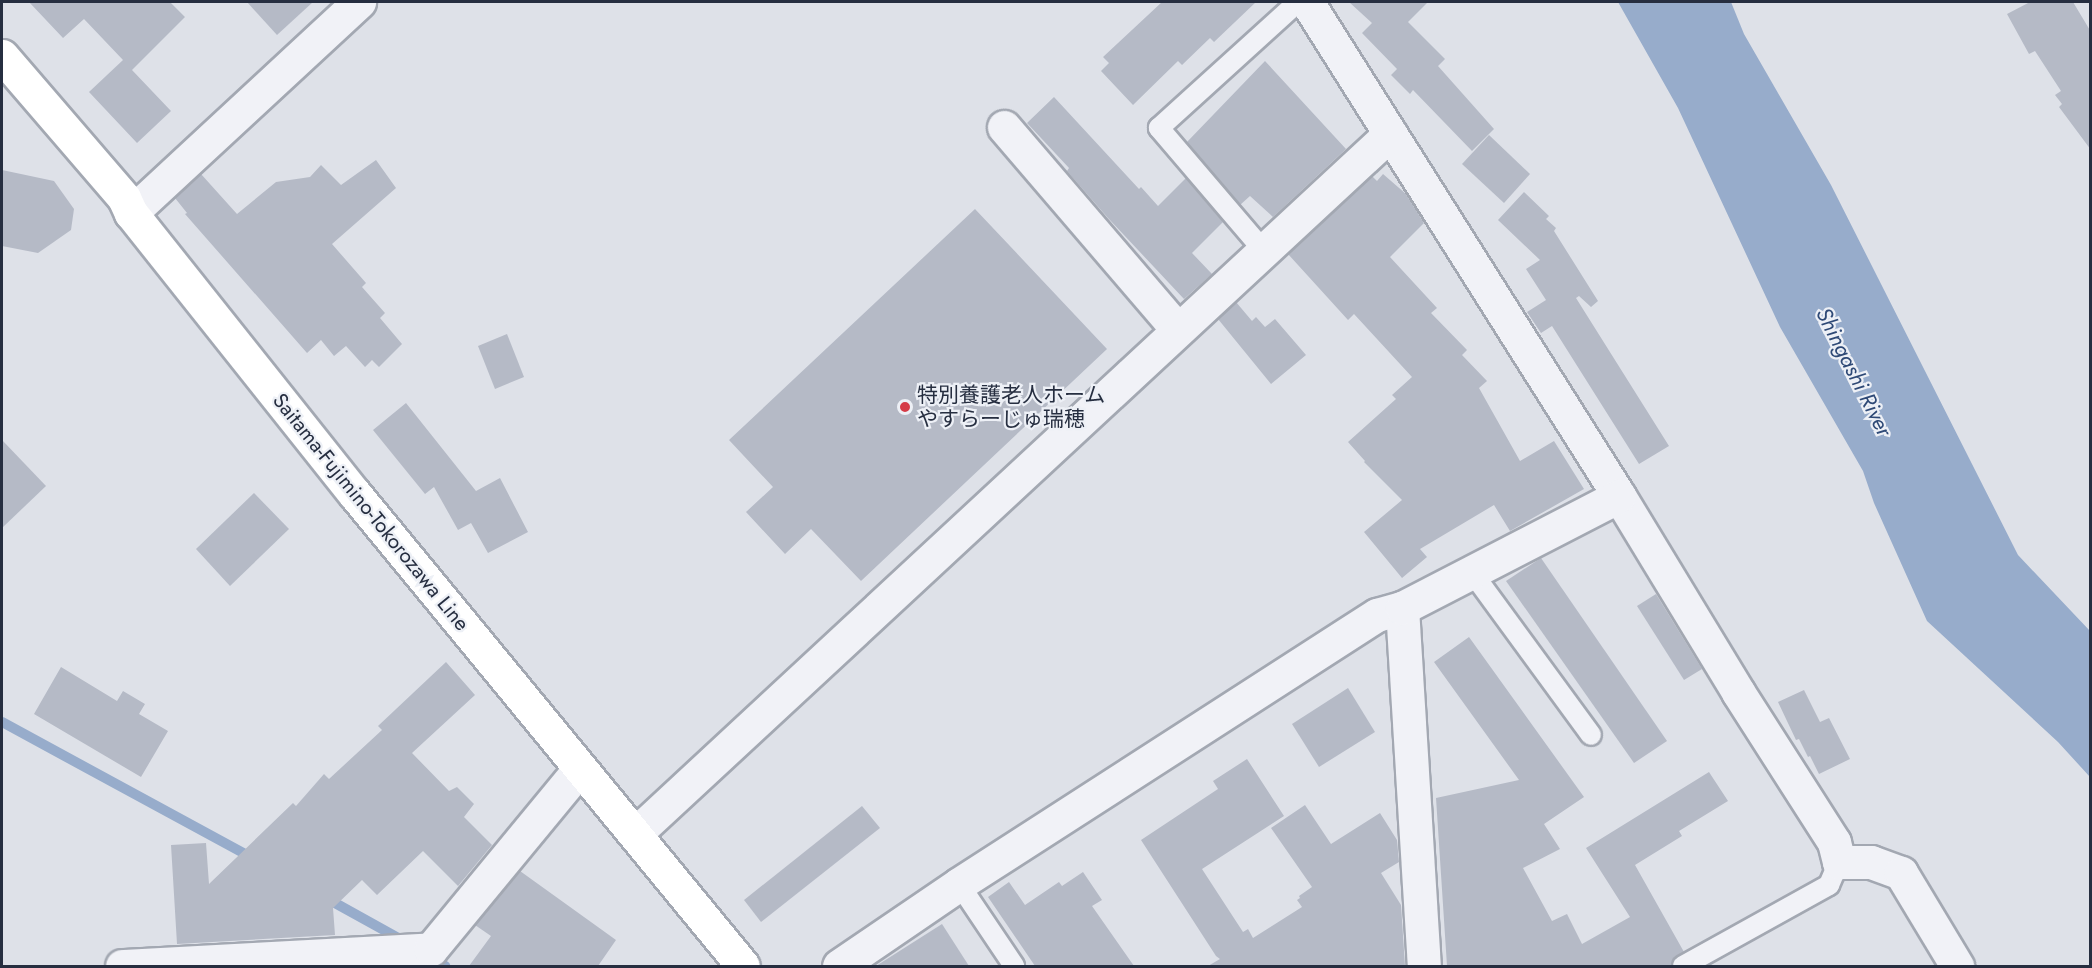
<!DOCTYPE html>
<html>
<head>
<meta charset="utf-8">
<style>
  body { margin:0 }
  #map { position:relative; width:2092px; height:968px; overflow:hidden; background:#dee1e8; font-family:Jost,"Noto Sans JP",sans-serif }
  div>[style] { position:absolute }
  .water>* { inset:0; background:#97accb }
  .stream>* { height:10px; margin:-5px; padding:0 5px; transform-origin:5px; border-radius:5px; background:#97accb }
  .building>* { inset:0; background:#b5bac6 }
  .roads { filter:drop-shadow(2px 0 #a3a8b2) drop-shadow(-2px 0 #a3a8b2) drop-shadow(0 2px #a3a8b2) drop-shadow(0 -2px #a3a8b2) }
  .service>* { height:20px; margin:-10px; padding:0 10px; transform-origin:10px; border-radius:10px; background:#f1f2f7 }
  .minor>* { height:33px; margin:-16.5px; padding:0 16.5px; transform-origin:16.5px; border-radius:16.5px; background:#f1f2f7 }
  .primary>* { height:33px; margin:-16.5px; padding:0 16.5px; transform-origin:16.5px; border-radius:16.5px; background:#fff }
  .dots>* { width:16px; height:16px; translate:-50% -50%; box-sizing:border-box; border:3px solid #edf0f6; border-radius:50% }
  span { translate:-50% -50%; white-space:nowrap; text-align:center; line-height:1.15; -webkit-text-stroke:4.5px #edf0f6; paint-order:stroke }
  .poi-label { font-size:21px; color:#262e40 }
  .left { translate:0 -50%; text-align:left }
  .street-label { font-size:21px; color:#262e40 }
  .water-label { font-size:22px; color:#2e4976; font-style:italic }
  .frame { position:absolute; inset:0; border:3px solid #262e40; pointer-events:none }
</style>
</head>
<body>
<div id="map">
  <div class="water">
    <div style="clip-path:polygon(1618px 2px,1731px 2px,1744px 34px,1831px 185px,2018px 555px,2090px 631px,2090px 777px,2058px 742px,1927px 621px,1874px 503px,1863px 471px,1780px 327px,1678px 108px)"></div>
  </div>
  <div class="stream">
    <div style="left:2px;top:722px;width:287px;rotate:28.5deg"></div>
    <div style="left:326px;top:898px;width:89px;rotate:28.9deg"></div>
    <div style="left:428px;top:956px;width:20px;rotate:30deg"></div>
  </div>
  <div class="building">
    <div style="clip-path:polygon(29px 2px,170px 2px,185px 17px,132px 70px,171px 111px,137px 143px,89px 92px,123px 60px,84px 19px,63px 38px)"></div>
    <div style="clip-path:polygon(247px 2px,313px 2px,277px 35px)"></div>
    <div style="clip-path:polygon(1162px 2px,1256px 2px,1214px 42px,1210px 38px,1182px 65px,1178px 61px,1133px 105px,1101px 71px,1109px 63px,1103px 57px)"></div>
    <div style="clip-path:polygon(1349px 2px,1428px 2px,1408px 22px,1445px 59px,1438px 66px,1494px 129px,1472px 151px,1413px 90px,1410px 94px,1391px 75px,1397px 69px,1362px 33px,1372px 23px)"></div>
    <div style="clip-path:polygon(2030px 2px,2073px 2px,2091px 32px,2091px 150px,2059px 107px,2062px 104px,2055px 95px,2061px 91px,2035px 51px,2029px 54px,2007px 14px)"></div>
    <div style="clip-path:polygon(1265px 61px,1346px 149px,1273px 217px,1250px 196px,1240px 205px,1187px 142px)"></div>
    <div style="clip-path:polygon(1054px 97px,1139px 189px,1141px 187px,1158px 206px,1186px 178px,1223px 222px,1192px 253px,1212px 274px,1184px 299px,1108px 218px,1067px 171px,1069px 168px,1027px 123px)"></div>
    <div style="clip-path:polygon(1489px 135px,1530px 174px,1504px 203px,1462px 164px)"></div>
    <div style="clip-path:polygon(376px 160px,396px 188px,332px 244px,366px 283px,362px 287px,385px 313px,380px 318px,402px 344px,379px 367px,372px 360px,365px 367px,346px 346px,334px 356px,321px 340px,307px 353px,185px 214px,187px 213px,175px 198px,201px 174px,237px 214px,276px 182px,310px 177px,321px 165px,341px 185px)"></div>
    <div style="clip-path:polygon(2px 170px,54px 181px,74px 209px,71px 230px,38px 253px,2px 246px)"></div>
    <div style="clip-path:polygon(1383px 174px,1406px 194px,1424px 223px,1390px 257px,1437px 308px,1431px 313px,1467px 350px,1462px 355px,1487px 381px,1479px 388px,1520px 461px,1554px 441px,1584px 489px,1510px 531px,1494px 505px,1420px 549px,1427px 557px,1402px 578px,1364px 532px,1402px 500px,1364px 462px,1365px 461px,1348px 442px,1396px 399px,1392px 395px,1412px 377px,1354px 314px,1348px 320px,1288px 254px,1372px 176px,1377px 181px)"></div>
    <div style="clip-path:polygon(1524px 192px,1549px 216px,1546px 219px,1556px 228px,1554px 231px,1598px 301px,1591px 307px,1579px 296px,1576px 298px,1669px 446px,1639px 464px,1552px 326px,1541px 333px,1527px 312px,1546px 300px,1526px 269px,1540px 260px,1498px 220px)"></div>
    <div style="clip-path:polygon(975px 209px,1107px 349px,861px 581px,811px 529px,785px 554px,746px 512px,773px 487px,729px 440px)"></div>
    <div style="clip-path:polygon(1236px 302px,1252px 321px,1256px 317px,1265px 327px,1275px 319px,1306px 355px,1271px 384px,1218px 319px)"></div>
    <div style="clip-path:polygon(507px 334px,524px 377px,495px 389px,478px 346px)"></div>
    <div style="clip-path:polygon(406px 403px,476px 491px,500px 478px,528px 532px,488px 553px,471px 523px,458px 530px,434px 487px,425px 494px,373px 430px)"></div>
    <div style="clip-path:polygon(2px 440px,46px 486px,2px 528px)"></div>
    <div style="clip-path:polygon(254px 493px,289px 529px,230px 586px,196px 549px)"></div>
    <div style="clip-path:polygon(1541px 558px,1667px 741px,1634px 763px,1506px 581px)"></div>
    <div style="clip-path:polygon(1656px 594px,1702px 669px,1684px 680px,1637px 606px)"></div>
    <div style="clip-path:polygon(1469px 637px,1584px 797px,1544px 824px,1560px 849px,1523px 868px,1552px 921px,1567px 914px,1582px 944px,1630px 917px,1586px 848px,1709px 772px,1728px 801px,1679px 831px,1682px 836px,1635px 865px,1684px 952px,1673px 959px,1671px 966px,1447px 966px,1436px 798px,1519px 780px,1434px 662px)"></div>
    <div style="clip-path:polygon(446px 662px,475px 695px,412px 753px,449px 791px,457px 787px,474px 804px,464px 817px,492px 845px,458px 886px,423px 851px,377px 895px,362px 880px,333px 908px,335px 935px,177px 944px,171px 845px,206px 843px,209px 884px,293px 803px,296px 806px,324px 774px,329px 779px,382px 730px,378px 726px)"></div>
    <div style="clip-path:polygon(61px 667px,117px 701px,123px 691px,145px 704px,139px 714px,168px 731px,141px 777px,34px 714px)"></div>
    <div style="clip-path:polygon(1348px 688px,1375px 732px,1319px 767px,1292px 724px)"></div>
    <div style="clip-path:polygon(1804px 690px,1820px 722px,1829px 718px,1850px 759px,1819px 774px,1810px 756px,1808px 757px,1799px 739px,1796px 740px,1778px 702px)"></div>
    <div style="clip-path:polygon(1247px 759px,1284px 816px,1202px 869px,1243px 932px,1248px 929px,1253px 938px,1302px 907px,1297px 900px,1300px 898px,1299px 896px,1312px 887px,1271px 828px,1305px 805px,1331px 844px,1380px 813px,1397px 840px,1399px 862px,1381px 873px,1401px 905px,1405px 966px,1208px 966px,1220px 959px,1216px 956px,1141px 840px,1218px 789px,1213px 781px)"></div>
    <div style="clip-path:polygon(862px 806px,880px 828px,761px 922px,744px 900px)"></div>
    <div style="clip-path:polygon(520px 871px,616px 940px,598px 966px,469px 966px,491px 936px,475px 925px)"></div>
    <div style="clip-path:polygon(1083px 872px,1102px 900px,1092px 906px,1134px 966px,1035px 966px,988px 897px,1009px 882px,1025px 905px,1059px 882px,1062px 886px)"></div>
    <div style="clip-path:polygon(942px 924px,969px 966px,876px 966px)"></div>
  </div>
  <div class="roads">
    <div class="service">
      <div style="left:1264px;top:251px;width:162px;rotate:-130.5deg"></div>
      <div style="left:1159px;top:128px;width:188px;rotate:-42.2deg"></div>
      <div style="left:1471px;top:571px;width:203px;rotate:53.8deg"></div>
      <div style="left:959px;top:884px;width:99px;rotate:56.1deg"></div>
      <div style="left:1683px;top:966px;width:167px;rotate:-29deg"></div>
      <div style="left:1829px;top:885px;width:25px;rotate:-67deg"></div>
    </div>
    <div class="minor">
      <div style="left:1307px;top:2px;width:584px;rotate:57.72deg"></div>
      <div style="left:1619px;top:496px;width:229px;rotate:58.7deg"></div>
      <div style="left:1738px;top:692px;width:178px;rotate:57.4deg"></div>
      <div style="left:1834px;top:842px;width:21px;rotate:76deg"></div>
      <div style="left:1839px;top:862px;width:32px"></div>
      <div style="left:1871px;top:862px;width:32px;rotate:20deg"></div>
      <div style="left:1901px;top:873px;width:109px;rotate:58.9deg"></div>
      <div style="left:1004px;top:127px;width:266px;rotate:49.4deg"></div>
      <div style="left:131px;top:213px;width:311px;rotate:-42.8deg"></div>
      <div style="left:1402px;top:608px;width:359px;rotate:86.5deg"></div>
      <div style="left:635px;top:834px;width:1030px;rotate:-42.84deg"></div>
      <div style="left:122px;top:966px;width:309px;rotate:-3.1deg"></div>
      <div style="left:431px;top:949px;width:234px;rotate:-50.5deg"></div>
      <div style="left:839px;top:966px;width:145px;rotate:-34.3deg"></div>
      <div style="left:959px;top:884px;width:497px;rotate:-32.8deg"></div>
      <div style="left:1377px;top:615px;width:26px;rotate:-16deg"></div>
      <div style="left:1402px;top:608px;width:244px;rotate:-27.3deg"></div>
    </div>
    <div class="primary">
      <div style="left:2px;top:56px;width:187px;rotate:49.3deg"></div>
      <div style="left:124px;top:198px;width:17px;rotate:65deg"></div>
      <div style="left:131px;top:213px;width:358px;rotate:51.5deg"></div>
      <div style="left:354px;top:493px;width:612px;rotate:50.57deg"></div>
    </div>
  </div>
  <div class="dots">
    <div style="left:905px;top:407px;background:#d53b47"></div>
  </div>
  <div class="poi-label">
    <span class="left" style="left:917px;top:407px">特別養護老人ホーム<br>やすらーじゅ瑞穂</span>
  </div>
  <div class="street-label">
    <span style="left:371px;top:512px;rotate:51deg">Saitama-Fujimino-Tokorozawa Line</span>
  </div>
  <div class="water-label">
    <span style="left:1854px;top:372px;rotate:63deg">Shingashi River</span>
  </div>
  <div class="frame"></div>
</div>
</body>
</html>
